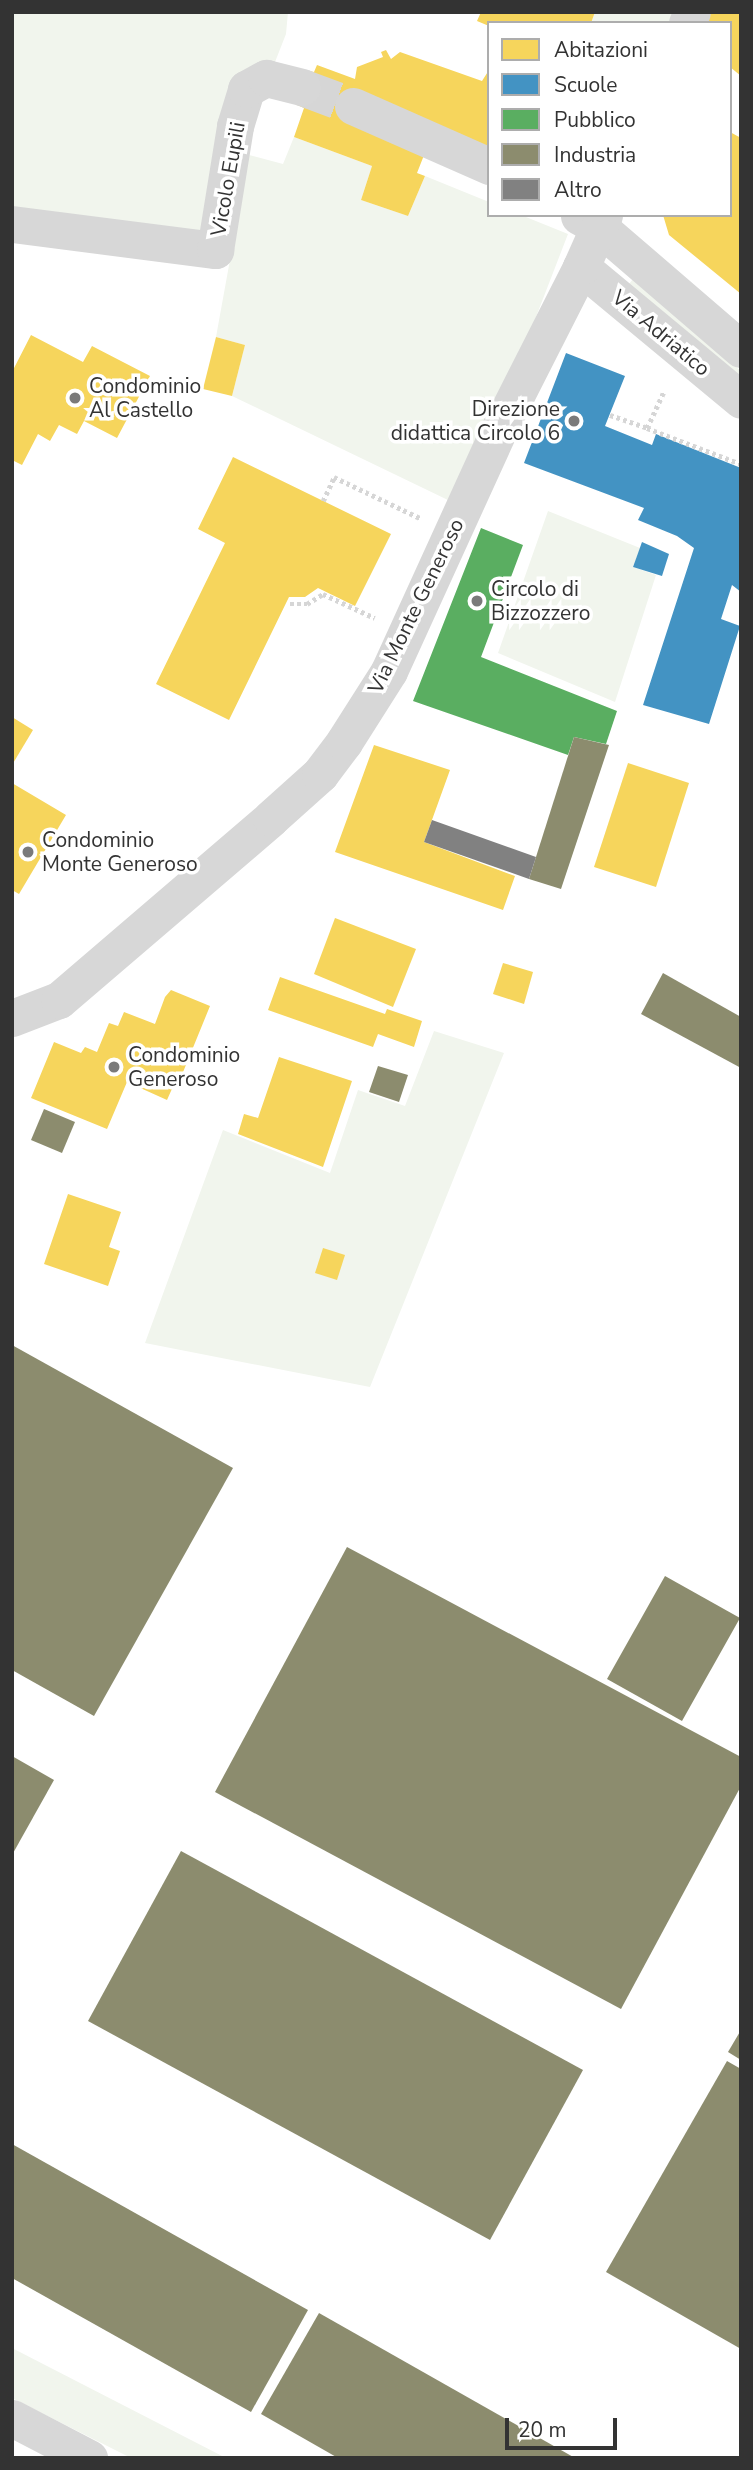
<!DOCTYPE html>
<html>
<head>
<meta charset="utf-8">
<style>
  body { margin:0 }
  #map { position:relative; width:753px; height:2470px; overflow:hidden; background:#fff; font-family:"Nunito Sans",sans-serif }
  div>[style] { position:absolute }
  .green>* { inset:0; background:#f1f5ed }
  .homes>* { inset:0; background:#f6d55c }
  .schools>* { inset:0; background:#4393c3 }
  .public>* { inset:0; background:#5aae61 }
  .industry>* { inset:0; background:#8c8c6e }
  .building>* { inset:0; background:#818181 }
  .minor-tunnel>* { height:37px; margin-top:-18.5px; transform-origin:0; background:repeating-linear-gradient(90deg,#d6d6d6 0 37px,transparent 0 55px) }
  .path>* { height:4.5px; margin-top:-2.25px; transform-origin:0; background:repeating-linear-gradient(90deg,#d6d6d6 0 3.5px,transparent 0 7px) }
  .minor>* { height:37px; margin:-18.5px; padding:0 18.5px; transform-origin:18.5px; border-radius:18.5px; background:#d7d7d7 }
  .dots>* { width:19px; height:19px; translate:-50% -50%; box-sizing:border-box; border:4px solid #fff; border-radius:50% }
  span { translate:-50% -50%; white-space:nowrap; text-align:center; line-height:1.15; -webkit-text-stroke:7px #fff; paint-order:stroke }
  .street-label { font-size:21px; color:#333 }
  .poi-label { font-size:21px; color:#333 }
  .left { translate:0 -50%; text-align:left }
  .right { translate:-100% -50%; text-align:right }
  .frame { position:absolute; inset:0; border:14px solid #333; pointer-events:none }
  .legend { position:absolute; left:487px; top:21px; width:245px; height:196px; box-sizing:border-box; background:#fff; border:2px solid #adadad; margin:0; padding:9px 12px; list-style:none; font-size:21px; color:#333 }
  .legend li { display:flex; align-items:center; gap:14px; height:35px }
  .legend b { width:35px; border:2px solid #adadad }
  .scale { position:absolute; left:505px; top:2418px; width:112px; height:32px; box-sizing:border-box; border:4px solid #333; border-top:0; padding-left:9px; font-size:21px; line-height:24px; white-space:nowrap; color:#333; -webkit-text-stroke:5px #fff; paint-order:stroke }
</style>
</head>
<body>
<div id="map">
  <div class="green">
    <div style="clip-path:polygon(12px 12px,288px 12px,286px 34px,205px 240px,12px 217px)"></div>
    <div style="clip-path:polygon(595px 12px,679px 12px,674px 23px,591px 23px)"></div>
    <div style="clip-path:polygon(294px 137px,372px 166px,361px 200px,408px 216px,425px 176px,489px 202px,489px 215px,521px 215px,568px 234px,524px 348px,450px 501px,232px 396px,245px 345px,216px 337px,249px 155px,283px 164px)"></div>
    <div style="clip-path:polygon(633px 279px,741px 371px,741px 387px,625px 289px)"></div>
    <div style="clip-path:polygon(548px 511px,640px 548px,633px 567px,656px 575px,615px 702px,498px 653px)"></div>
    <div style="clip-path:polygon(434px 1031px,504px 1053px,370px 1387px,145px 1343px,223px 1130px,330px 1173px,358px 1090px,405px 1106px)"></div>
    <div style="clip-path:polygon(12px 2348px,226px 2458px,131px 2458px,12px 2398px)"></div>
  </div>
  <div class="homes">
    <div style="clip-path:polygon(481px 12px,595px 12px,591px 23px,489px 23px,489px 26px,477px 21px)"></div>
    <div style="clip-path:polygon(701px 12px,741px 12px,741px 76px,730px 67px,730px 23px,696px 23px)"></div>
    <div style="clip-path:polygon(386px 50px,391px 59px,400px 52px,482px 81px,489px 70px,489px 161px,428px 145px,417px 173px,425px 176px,408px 216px,361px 200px,372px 166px,294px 137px,304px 108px,295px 104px,309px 71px,314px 72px,317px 65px,355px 79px,357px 67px,383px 57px,381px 52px)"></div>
    <div style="clip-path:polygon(730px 132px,741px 138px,741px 294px,669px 235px,663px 215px,730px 215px)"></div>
    <div style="clip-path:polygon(31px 335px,83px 362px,92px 346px,150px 376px,117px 438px,84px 421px,77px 434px,59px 425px,50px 441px,38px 434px,22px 465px,12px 460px,12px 372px)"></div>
    <div style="clip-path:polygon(216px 337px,245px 345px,232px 396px,203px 389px)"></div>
    <div style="clip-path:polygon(233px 457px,391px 534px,355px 606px,318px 588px,305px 597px,289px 597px,229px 720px,156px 684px,225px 543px,198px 529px)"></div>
    <div style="clip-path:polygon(12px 717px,33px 730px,12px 765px)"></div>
    <div style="clip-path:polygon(374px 745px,450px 770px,424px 842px,515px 876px,503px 910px,335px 852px)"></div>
    <div style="clip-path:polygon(628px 763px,689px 783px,656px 887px,594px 867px)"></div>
    <div style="clip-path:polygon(12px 783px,66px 815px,19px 894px,12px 890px)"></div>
    <div style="clip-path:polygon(335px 918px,416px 949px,393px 1007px,314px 974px)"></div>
    <div style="clip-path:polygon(503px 963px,533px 972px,524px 1004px,493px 994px)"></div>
    <div style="clip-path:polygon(280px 977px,385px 1014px,387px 1009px,422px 1021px,414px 1047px,378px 1034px,373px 1047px,268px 1010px)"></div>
    <div style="clip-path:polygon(171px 990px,210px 1006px,179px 1082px,175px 1082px,167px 1100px,127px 1082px,107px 1129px,31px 1098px,54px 1042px,81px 1053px,85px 1047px,97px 1052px,109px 1023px,118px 1026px,124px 1012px,155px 1024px,165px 997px)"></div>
    <div style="clip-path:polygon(279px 1057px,352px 1081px,323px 1167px,238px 1134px,244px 1114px,258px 1118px)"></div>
    <div style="clip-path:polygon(68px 1194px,121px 1212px,109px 1247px,120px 1251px,108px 1286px,44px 1264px)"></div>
    <div style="clip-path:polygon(323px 1248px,345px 1255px,337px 1280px,315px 1273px)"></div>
  </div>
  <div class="schools">
    <div style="clip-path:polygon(566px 353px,625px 376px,605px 426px,652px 445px,656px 434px,741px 468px,741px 592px,732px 585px,721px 619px,740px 626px,709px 724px,643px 705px,694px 548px,677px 536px,638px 520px,644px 508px,524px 463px)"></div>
    <div style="clip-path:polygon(642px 542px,669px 554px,662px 576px,633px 567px)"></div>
  </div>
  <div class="public">
    <div style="clip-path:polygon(481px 528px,523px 545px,481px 657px,617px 711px,606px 744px,574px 737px,568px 755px,413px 701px)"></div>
  </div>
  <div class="industry">
    <div style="clip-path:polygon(574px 737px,609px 745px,561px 889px,529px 879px)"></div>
    <div style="clip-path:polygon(663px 973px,741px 1017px,741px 1068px,641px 1014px)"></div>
    <div style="clip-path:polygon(378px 1066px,408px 1075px,399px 1102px,369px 1092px)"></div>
    <div style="clip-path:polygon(44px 1109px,75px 1122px,62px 1153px,31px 1140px)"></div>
    <div style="clip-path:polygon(12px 1345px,233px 1468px,94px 1716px,12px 1670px)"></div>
    <div style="clip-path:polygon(347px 1547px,741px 1757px,741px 1786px,621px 2009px,215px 1792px)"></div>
    <div style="clip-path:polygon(665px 1576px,740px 1618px,682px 1721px,607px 1679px)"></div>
    <div style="clip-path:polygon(12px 1756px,54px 1780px,12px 1855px)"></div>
    <div style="clip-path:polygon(181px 1851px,583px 2070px,490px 2240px,88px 2021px)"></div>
    <div style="clip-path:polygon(741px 2030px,741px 2060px,728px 2052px)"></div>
    <div style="clip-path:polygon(727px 2061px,741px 2069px,741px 2349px,606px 2272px)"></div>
    <div style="clip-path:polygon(12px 2144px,308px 2310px,251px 2412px,12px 2278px)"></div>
    <div style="clip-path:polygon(319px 2313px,575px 2458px,338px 2458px,261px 2414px)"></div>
  </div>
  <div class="building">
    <div style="clip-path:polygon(432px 820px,536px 857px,529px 879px,424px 842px)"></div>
  </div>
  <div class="minor-tunnel">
    <div style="left:302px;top:87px;width:54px;rotate:20.4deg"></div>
  </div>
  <div class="path">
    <div style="left:610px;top:415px;width:39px;rotate:19deg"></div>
    <div style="left:647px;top:428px;width:41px;rotate:-65.3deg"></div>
    <div style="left:647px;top:428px;width:101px;rotate:21deg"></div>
    <div style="left:323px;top:501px;width:26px;rotate:-65deg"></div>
    <div style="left:334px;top:477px;width:95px;rotate:25.5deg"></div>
    <div style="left:290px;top:604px;width:17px"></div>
    <div style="left:307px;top:604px;width:19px;rotate:-32deg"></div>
    <div style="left:323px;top:594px;width:57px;rotate:24.8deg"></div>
  </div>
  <div class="minor">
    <div style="left:687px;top:23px;width:12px;rotate:-66deg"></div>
    <div style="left:353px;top:106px;width:149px;rotate:23.8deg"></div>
    <div style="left:579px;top:216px;width:23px;rotate:29deg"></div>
    <div style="left:599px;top:227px;width:187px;rotate:40.7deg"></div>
    <div style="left:12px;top:224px;width:205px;rotate:7.3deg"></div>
    <div style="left:215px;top:250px;width:126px;rotate:-80.8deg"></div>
    <div style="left:235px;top:126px;width:39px;rotate:-73deg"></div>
    <div style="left:246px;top:89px;width:23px;rotate:-29deg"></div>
    <div style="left:266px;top:78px;width:37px;rotate:14deg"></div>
    <div style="left:581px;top:267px;width:208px;rotate:39.7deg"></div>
    <div style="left:12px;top:1018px;width:50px;rotate:-21deg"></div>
    <div style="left:59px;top:1000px;width:279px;rotate:-40.6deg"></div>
    <div style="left:271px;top:818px;width:66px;rotate:-41.9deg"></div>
    <div style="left:320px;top:774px;width:40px;rotate:-53deg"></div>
    <div style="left:344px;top:742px;width:84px;rotate:-57.6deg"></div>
    <div style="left:389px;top:671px;width:273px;rotate:-65.5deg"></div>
    <div style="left:502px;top:423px;width:175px;rotate:-63.1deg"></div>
    <div style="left:581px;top:267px;width:57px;rotate:-66.1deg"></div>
    <div style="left:12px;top:2418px;width:87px;rotate:27.5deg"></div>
  </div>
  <div class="dots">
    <div style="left:75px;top:398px;background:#7a7a7a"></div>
    <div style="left:574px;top:421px;background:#7a7a7a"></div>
    <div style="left:477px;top:601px;background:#7a7a7a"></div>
    <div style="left:28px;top:852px;background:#7a7a7a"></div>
    <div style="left:114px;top:1067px;background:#7a7a7a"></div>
  </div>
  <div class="street-label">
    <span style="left:228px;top:179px;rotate:-80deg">Vicolo Eupili</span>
    <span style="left:661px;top:333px;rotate:40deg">Via Adriatico</span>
    <span style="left:416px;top:606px;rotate:-64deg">Via Monte Generoso</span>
  </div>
  <div class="poi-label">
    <span class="left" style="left:89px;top:398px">Condominio<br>Al Castello</span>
    <span class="right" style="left:560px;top:421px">Direzione<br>didattica Circolo 6</span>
    <span class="left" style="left:491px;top:601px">Circolo di<br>Bizzozzero</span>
    <span class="left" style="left:42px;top:852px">Condominio<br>Monte Generoso</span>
    <span class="left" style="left:128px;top:1067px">Condominio<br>Generoso</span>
  </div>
  <div class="frame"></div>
  <ul class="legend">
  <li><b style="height:19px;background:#f6d55c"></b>Abitazioni</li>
  <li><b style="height:19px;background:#4393c3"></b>Scuole</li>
  <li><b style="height:19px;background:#5aae61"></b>Pubblico</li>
  <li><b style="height:19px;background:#8c8c6e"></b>Industria</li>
  <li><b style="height:19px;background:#818181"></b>Altro</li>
  </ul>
  <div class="scale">20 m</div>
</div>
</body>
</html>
